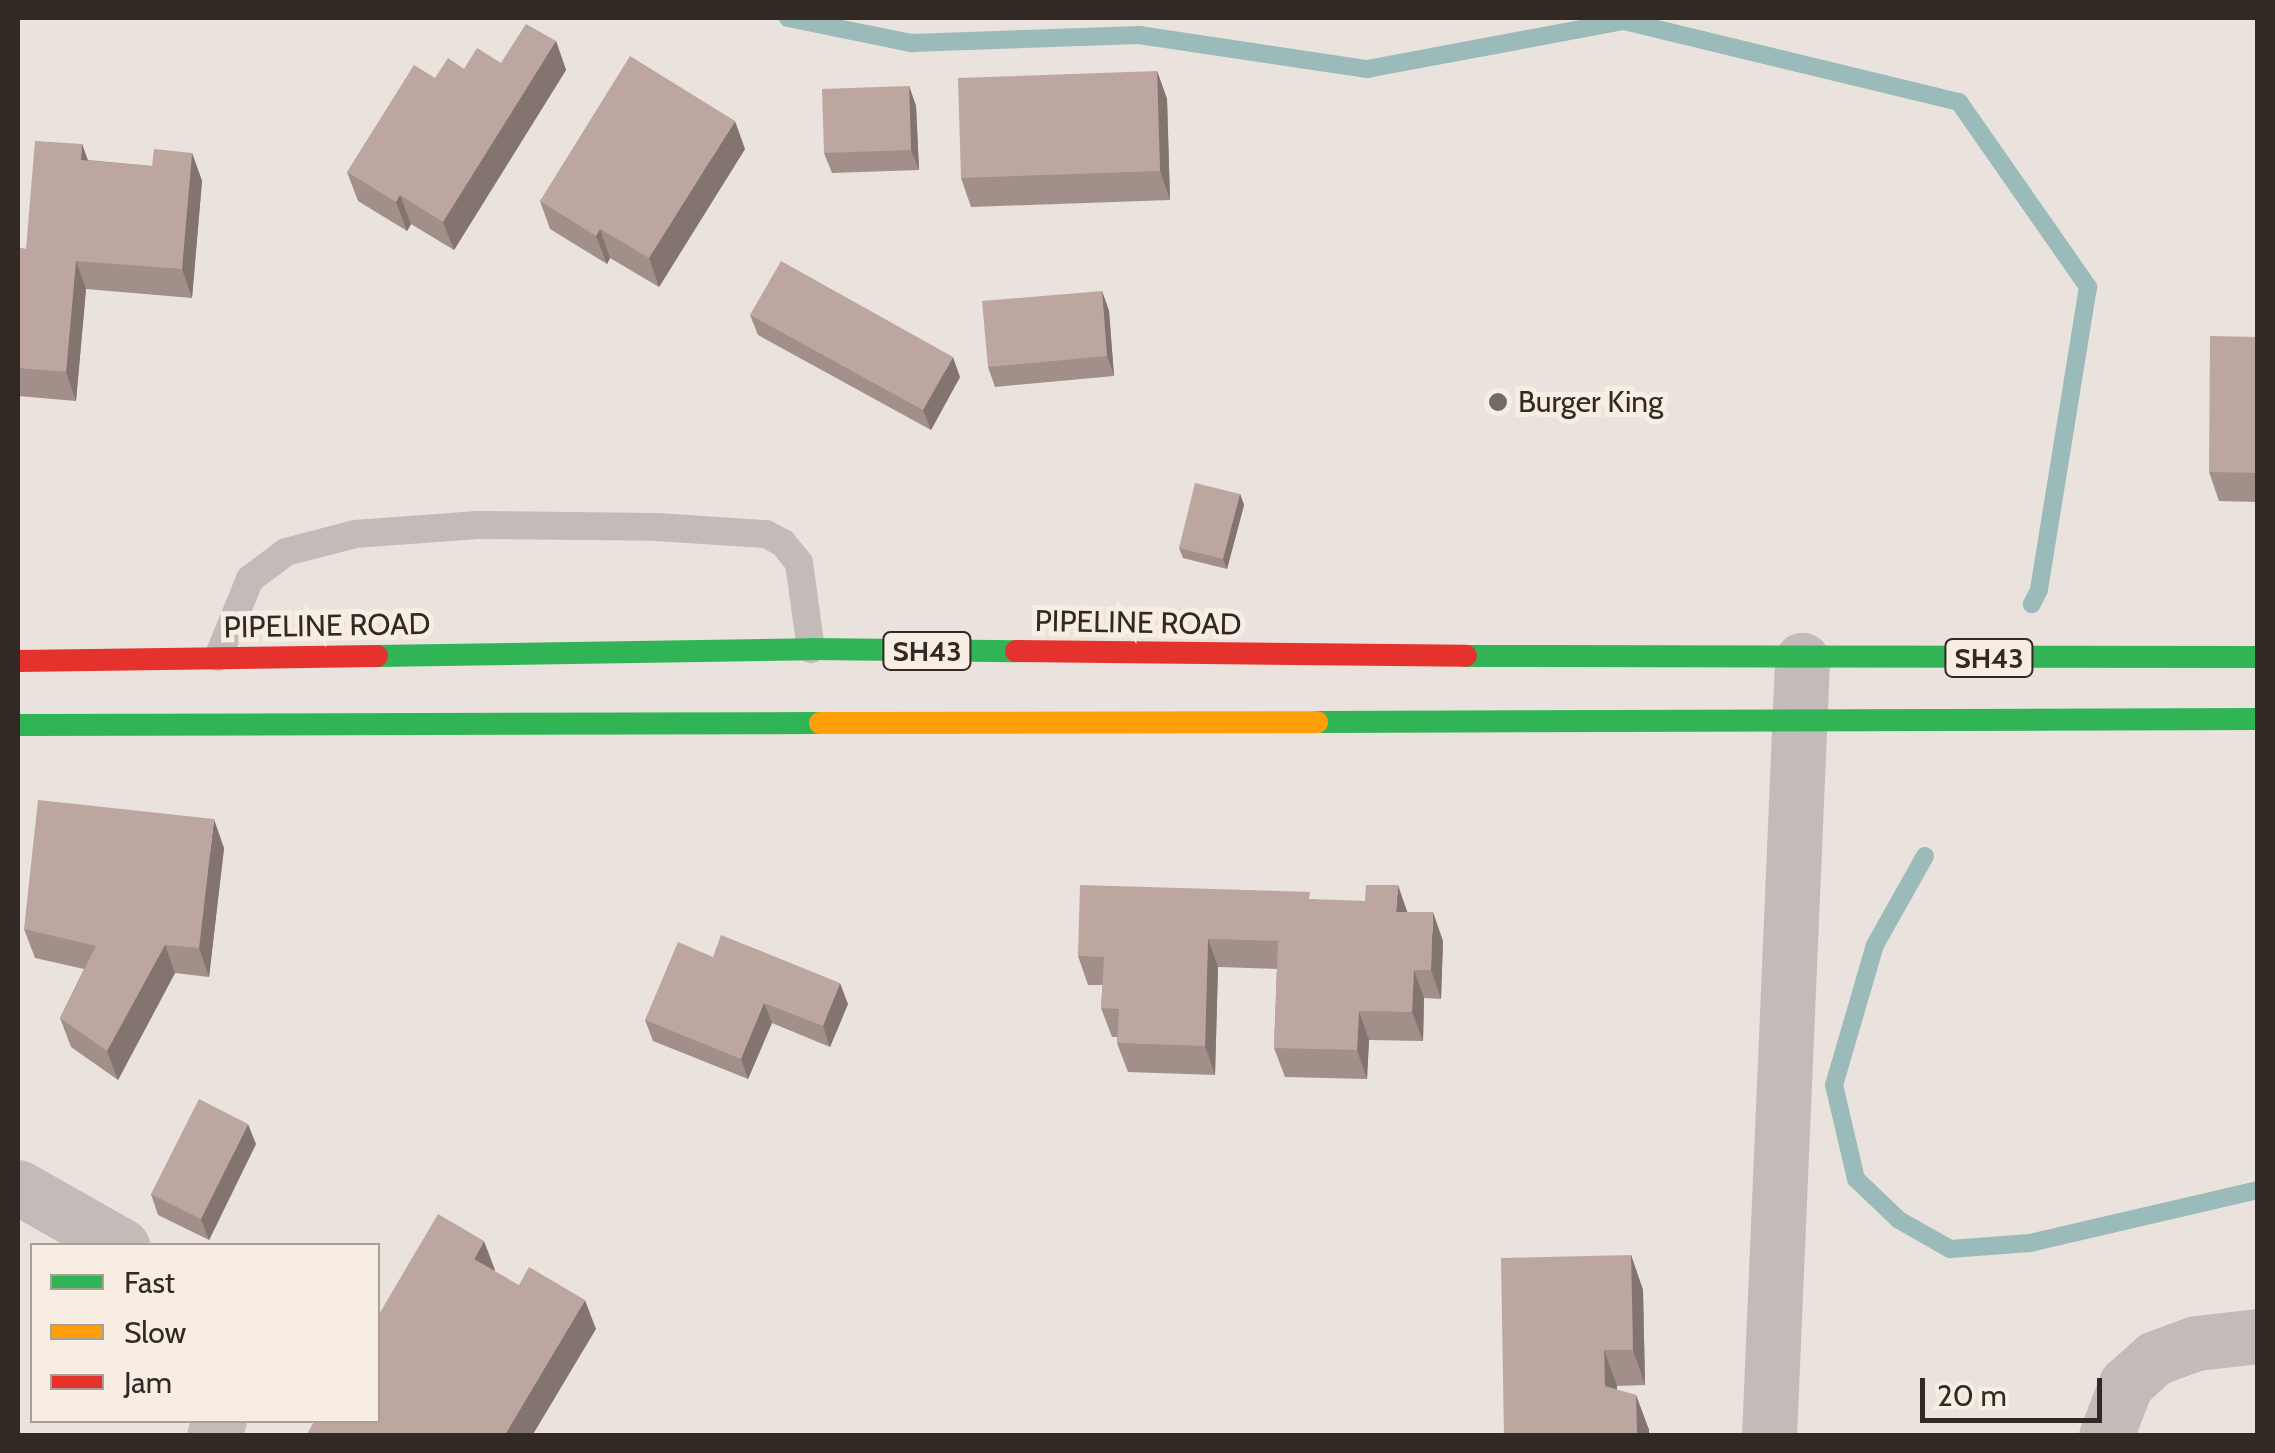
<!DOCTYPE html>
<html>
<head>
<meta charset="utf-8">
<style>
  body { margin:0 }
  #map { position:relative; width:2275px; height:1453px; overflow:hidden; background:#eae3dd; font-family:Cabin,sans-serif }
  div>[style] { position:absolute }
  .stream>* { height:18px; margin:-9px; padding:0 9px; transform-origin:9px; border-radius:9px; background:#9abbb9 }
  .lane>* { height:28px; margin:-14px; padding:0 14px; transform-origin:14px; border-radius:14px; background:#c2bbb7 }
  .street>* { height:55px; margin:-27.5px; padding:0 27.5px; transform-origin:27.5px; border-radius:27.5px; background:#c2bbb7 }
  .fast>* { height:22px; margin:-11px; padding:0 11px; transform-origin:11px; border-radius:11px; background:#30b455 }
  .slow>* { height:22px; margin:-11px; padding:0 11px; transform-origin:11px; border-radius:11px; background:#ff9f0a }
  .jam>* { height:22px; margin:-11px; padding:0 11px; transform-origin:11px; border-radius:11px; background:#e5322d }
  .wall>* { inset:0; background:#a28f89 }
  .shaded-wall>* { inset:0; background:#84746f }
  .building>* { inset:0; background:#bca69f }
  .dots>* { width:28px; height:28px; translate:-50% -50%; box-sizing:border-box; border:5px solid #f7ede3; border-radius:50% }
  span { translate:-50% -50%; white-space:nowrap; text-align:center; line-height:1.15; -webkit-text-stroke:10px #f7ede3; paint-order:stroke }
  .shield-label span { padding:2px 8px; background:#f7ede3; border:2px solid; border-radius:8px; -webkit-text-stroke-width:0 }
  .shield-label { font-size:28px; color:#322925; font-weight:700 }
  .poi-label { font-size:30px; color:#322925 }
  .left { translate:0 -50%; text-align:left }
  .street-label { font-size:30px; color:#322925 }
  .frame { position:absolute; inset:0; border:20px solid #322925; pointer-events:none }
  .legend { position:absolute; left:30px; top:1243px; width:350px; height:180px; box-sizing:border-box; background:#f7ede3; border:2px solid #a89f97; margin:0; padding:12px 18px; list-style:none; font-size:30px; color:#322925 }
  .legend li { display:flex; align-items:center; gap:20px; height:50px }
  .legend b { width:50px; border:2px solid #a89f97 }
  .scale { position:absolute; left:1920px; top:1378px; width:182px; height:45px; box-sizing:border-box; border:5px solid #322925; border-top:0; padding-left:12px; font-size:30px; line-height:35px; white-space:nowrap; color:#322925; -webkit-text-stroke:8px #f7ede3; paint-order:stroke }
</style>
</head>
<body>
<div id="map">
  <div class="stream">
    <div style="left:788px;top:18px;width:126px;rotate:11.5deg"></div>
    <div style="left:911px;top:43px;width:228px;rotate:-2deg"></div>
    <div style="left:1139px;top:35px;width:231px;rotate:8.5deg"></div>
    <div style="left:1367px;top:69px;width:261px;rotate:-10.6deg"></div>
    <div style="left:1624px;top:21px;width:345px;rotate:13.6deg"></div>
    <div style="left:1959px;top:102px;width:226px;rotate:55.1deg"></div>
    <div style="left:2088px;top:287px;width:307px;rotate:99.2deg"></div>
    <div style="left:2039px;top:590px;width:16px;rotate:117deg"></div>
    <div style="left:1925px;top:856px;width:102px;rotate:119.3deg"></div>
    <div style="left:1875px;top:945px;width:146px;rotate:106.3deg"></div>
    <div style="left:1834px;top:1085px;width:97px;rotate:76.8deg"></div>
    <div style="left:1856px;top:1179px;width:59px;rotate:43.6deg"></div>
    <div style="left:1899px;top:1220px;width:59px;rotate:29.6deg"></div>
    <div style="left:1950px;top:1249px;width:80px;rotate:-4.3deg"></div>
    <div style="left:2030px;top:1243px;width:234px;rotate:-13.1deg"></div>
  </div>
  <div class="lane">
    <div style="left:218px;top:657px;width:84px;rotate:-67.7deg"></div>
    <div style="left:250px;top:579px;width:45px;rotate:-36.9deg"></div>
    <div style="left:286px;top:552px;width:71px;rotate:-14.6deg"></div>
    <div style="left:355px;top:534px;width:123px;rotate:-4.2deg"></div>
    <div style="left:478px;top:525px;width:179px;rotate:0.6deg"></div>
    <div style="left:657px;top:527px;width:109px;rotate:3.7deg"></div>
    <div style="left:766px;top:534px;width:19px;rotate:28deg"></div>
    <div style="left:783px;top:543px;width:26px;rotate:51deg"></div>
    <div style="left:799px;top:563px;width:87px;rotate:82.1deg"></div>
  </div>
  <div class="street">
    <div style="left:18px;top:1187px;width:120px;rotate:29.6deg"></div>
    <div style="left:214px;top:1436px;width:17px;rotate:-73deg"></div>
    <div style="left:1769px;top:1436px;width:777px;rotate:-87.56deg"></div>
    <div style="left:2106px;top:1436px;width:56px;rotate:-69deg"></div>
    <div style="left:2126px;top:1384px;width:39px;rotate:-42deg"></div>
    <div style="left:2155px;top:1358px;width:44px;rotate:-20.1deg"></div>
    <div style="left:2196px;top:1343px;width:62px;rotate:-6.4deg"></div>
  </div>
  <div class="fast">
    <div style="left:377px;top:656px;width:434px;rotate:-0.9deg"></div>
    <div style="left:811px;top:649px;width:205px;rotate:0.6deg"></div>
    <div style="left:1466px;top:656px;width:792px;rotate:0.07deg"></div>
    <div style="left:1317px;top:722px;width:941px;rotate:-0.18deg"></div>
    <div style="left:18px;top:725px;width:802px;rotate:-0.14deg"></div>
  </div>
  <div class="slow">
    <div style="left:820px;top:723px;width:497px;rotate:-0.1deg"></div>
  </div>
  <div class="jam">
    <div style="left:1016px;top:651px;width:450px;rotate:0.6deg"></div>
    <div style="left:18px;top:661px;width:359px;rotate:-0.8deg"></div>
  </div>
  <div class="wall">
    <div style="clip-path:polygon(556px 41px,566px 70px,454px 250px,411px 224px,407px 231px,358px 201px,347px 172px,435px 78px,464px 69px,501px 63px)"></div>
    <div style="clip-path:polygon(1157px 71px,1167px 99px,1170px 200px,971px 207px,961px 178px)"></div>
    <div style="clip-path:polygon(909px 86px,916px 106px,919px 170px,832px 173px,824px 153px)"></div>
    <div style="clip-path:polygon(82px 144px,88px 160px,152px 166px,192px 153px,202px 181px,192px 298px,86px 289px,76px 401px,18px 396px,18px 248px,26px 249px)"></div>
    <div style="clip-path:polygon(745px 149px,659px 287px,610px 258px,607px 264px,550px 229px,540px 201px)"></div>
    <div style="clip-path:polygon(1102px 291px,1109px 311px,1114px 376px,995px 387px,988px 367px)"></div>
    <div style="clip-path:polygon(750px 315px,960px 377px,931px 430px,758px 335px)"></div>
    <div style="clip-path:polygon(2258px 337px,2258px 502px,2219px 501px,2209px 472px)"></div>
    <div style="clip-path:polygon(1240px 494px,1244px 505px,1227px 569px,1183px 558px,1179px 548px)"></div>
    <div style="clip-path:polygon(224px 848px,209px 977px,175px 973px,118px 1080px,71px 1047px,60px 1018px,84px 969px,35px 958px,24px 929px)"></div>
    <div style="clip-path:polygon(1312px 899px,1407px 912px,1443px 941px,1441px 999px,1424px 998px,1423px 1041px,1369px 1040px,1367px 1079px,1285px 1077px,1274px 1048px,1277px 969px,1218px 967px,1215px 1075px,1128px 1072px,1117px 1043px,1117px 1037px,1112px 1037px,1101px 1008px,1103px 985px,1088px 985px,1078px 956px)"></div>
    <div style="clip-path:polygon(713px 957px,848px 1004px,830px 1047px,772px 1023px,748px 1079px,653px 1041px,645px 1020px)"></div>
    <div style="clip-path:polygon(256px 1144px,209px 1240px,158px 1215px,151px 1194px)"></div>
    <div style="clip-path:polygon(1631px 1255px,1643px 1290px,1645px 1385px,1617px 1386px,1617px 1390px,1636px 1395px,1649px 1430px,1504px 1436px)"></div>
  </div>
  <div class="shaded-wall">
    <div style="clip-path:polygon(556px 41px,566px 70px,454px 250px,443px 222px)"></div>
    <div style="clip-path:polygon(1157px 71px,1167px 99px,1170px 200px,1160px 171px)"></div>
    <div style="clip-path:polygon(909px 86px,916px 106px,919px 170px,911px 150px)"></div>
    <div style="clip-path:polygon(735px 121px,745px 149px,659px 287px,649px 258px)"></div>
    <div style="clip-path:polygon(82px 144px,92px 173px,81px 160px)"></div>
    <div style="clip-path:polygon(192px 153px,202px 181px,192px 298px,182px 269px)"></div>
    <div style="clip-path:polygon(400px 195px,411px 224px,407px 231px,396px 202px)"></div>
    <div style="clip-path:polygon(600px 229px,610px 258px,607px 264px,596px 236px)"></div>
    <div style="clip-path:polygon(76px 261px,86px 289px,76px 401px,66px 372px)"></div>
    <div style="clip-path:polygon(1102px 291px,1109px 311px,1114px 376px,1107px 356px)"></div>
    <div style="clip-path:polygon(953px 357px,960px 377px,931px 430px,923px 410px)"></div>
    <div style="clip-path:polygon(1240px 494px,1244px 505px,1227px 569px,1223px 559px)"></div>
    <div style="clip-path:polygon(214px 819px,224px 848px,209px 977px,199px 948px)"></div>
    <div style="clip-path:polygon(1398px 885px,1408px 914px,1396px 912px)"></div>
    <div style="clip-path:polygon(1433px 912px,1443px 941px,1441px 999px,1431px 970px)"></div>
    <div style="clip-path:polygon(1208px 939px,1218px 967px,1215px 1075px,1205px 1046px)"></div>
    <div style="clip-path:polygon(165px 945px,175px 973px,118px 1080px,107px 1051px)"></div>
    <div style="clip-path:polygon(1414px 970px,1424px 998px,1423px 1041px,1412px 1012px)"></div>
    <div style="clip-path:polygon(840px 983px,848px 1004px,830px 1047px,823px 1026px)"></div>
    <div style="clip-path:polygon(764px 1003px,772px 1023px,748px 1079px,741px 1059px)"></div>
    <div style="clip-path:polygon(1359px 1011px,1369px 1040px,1367px 1079px,1357px 1050px)"></div>
    <div style="clip-path:polygon(248px 1124px,256px 1144px,209px 1240px,201px 1219px)"></div>
    <div style="clip-path:polygon(484px 1241px,495px 1270px,484px 1288px,474px 1259px)"></div>
    <div style="clip-path:polygon(1631px 1255px,1643px 1290px,1645px 1385px,1633px 1350px)"></div>
    <div style="clip-path:polygon(585px 1300px,596px 1329px,532px 1436px,504px 1436px)"></div>
    <div style="clip-path:polygon(1604px 1350px,1617px 1386px,1618px 1422px,1605px 1386px)"></div>
    <div style="clip-path:polygon(1636px 1395px,1649px 1430px,1649px 1436px,1637px 1436px)"></div>
  </div>
  <div class="building">
    <div style="clip-path:polygon(526px 24px,556px 41px,443px 222px,400px 195px,396px 202px,347px 172px,414px 65px,435px 78px,448px 58px,464px 69px,477px 48px,501px 63px)"></div>
    <div style="clip-path:polygon(630px 56px,735px 121px,649px 258px,600px 229px,596px 236px,540px 201px)"></div>
    <div style="clip-path:polygon(1157px 71px,1160px 171px,961px 178px,958px 78px)"></div>
    <div style="clip-path:polygon(909px 86px,911px 150px,824px 153px,822px 89px)"></div>
    <div style="clip-path:polygon(35px 141px,82px 144px,81px 160px,152px 166px,154px 149px,192px 153px,182px 269px,76px 261px,66px 372px,18px 368px,18px 248px,26px 249px)"></div>
    <div style="clip-path:polygon(781px 261px,953px 357px,923px 410px,750px 315px)"></div>
    <div style="clip-path:polygon(1102px 291px,1107px 356px,988px 367px,982px 301px)"></div>
    <div style="clip-path:polygon(2210px 336px,2258px 337px,2258px 473px,2209px 472px)"></div>
    <div style="clip-path:polygon(1195px 483px,1240px 494px,1223px 559px,1179px 548px)"></div>
    <div style="clip-path:polygon(38px 800px,214px 819px,199px 948px,165px 945px,107px 1051px,60px 1018px,96px 946px,24px 929px)"></div>
    <div style="clip-path:polygon(1080px 885px,1310px 892px,1309px 899px,1365px 901px,1366px 885px,1398px 885px,1396px 912px,1433px 912px,1431px 970px,1414px 970px,1412px 1012px,1359px 1011px,1357px 1050px,1274px 1048px,1278px 941px,1208px 939px,1205px 1046px,1117px 1043px,1119px 1009px,1101px 1008px,1104px 957px,1078px 956px)"></div>
    <div style="clip-path:polygon(721px 935px,840px 983px,823px 1026px,764px 1003px,741px 1059px,645px 1020px,678px 942px,713px 957px)"></div>
    <div style="clip-path:polygon(199px 1099px,248px 1124px,201px 1219px,151px 1194px)"></div>
    <div style="clip-path:polygon(438px 1214px,484px 1241px,474px 1259px,519px 1285px,529px 1267px,585px 1300px,504px 1436px,306px 1436px,315px 1420px,378px 1420px,378px 1316px)"></div>
    <div style="clip-path:polygon(1631px 1255px,1633px 1350px,1604px 1350px,1605px 1386px,1636px 1395px,1637px 1436px,1504px 1436px,1501px 1258px)"></div>
  </div>
  <div class="dots">
    <div style="left:1498px;top:402px;background:#726a65"></div>
  </div>
  <div class="shield-label">
    <span style="left:927px;top:651px">SH43</span>
    <span style="left:1989px;top:658px">SH43</span>
  </div>
  <div class="poi-label">
    <span class="left" style="left:1518px;top:402px">Burger King</span>
  </div>
  <div class="street-label">
    <span style="left:1138px;top:623px;rotate:1deg">PIPELINE ROAD</span>
    <span style="left:327px;top:626px;rotate:-1deg">PIPELINE ROAD</span>
  </div>
  <div class="frame"></div>
  <ul class="legend">
  <li><b style="height:12px;background:#30b455"></b>Fast</li>
  <li><b style="height:12px;background:#ff9f0a"></b>Slow</li>
  <li><b style="height:12px;background:#e5322d"></b>Jam</li>
  </ul>
  <div class="scale">20 m</div>
</div>
</body>
</html>
